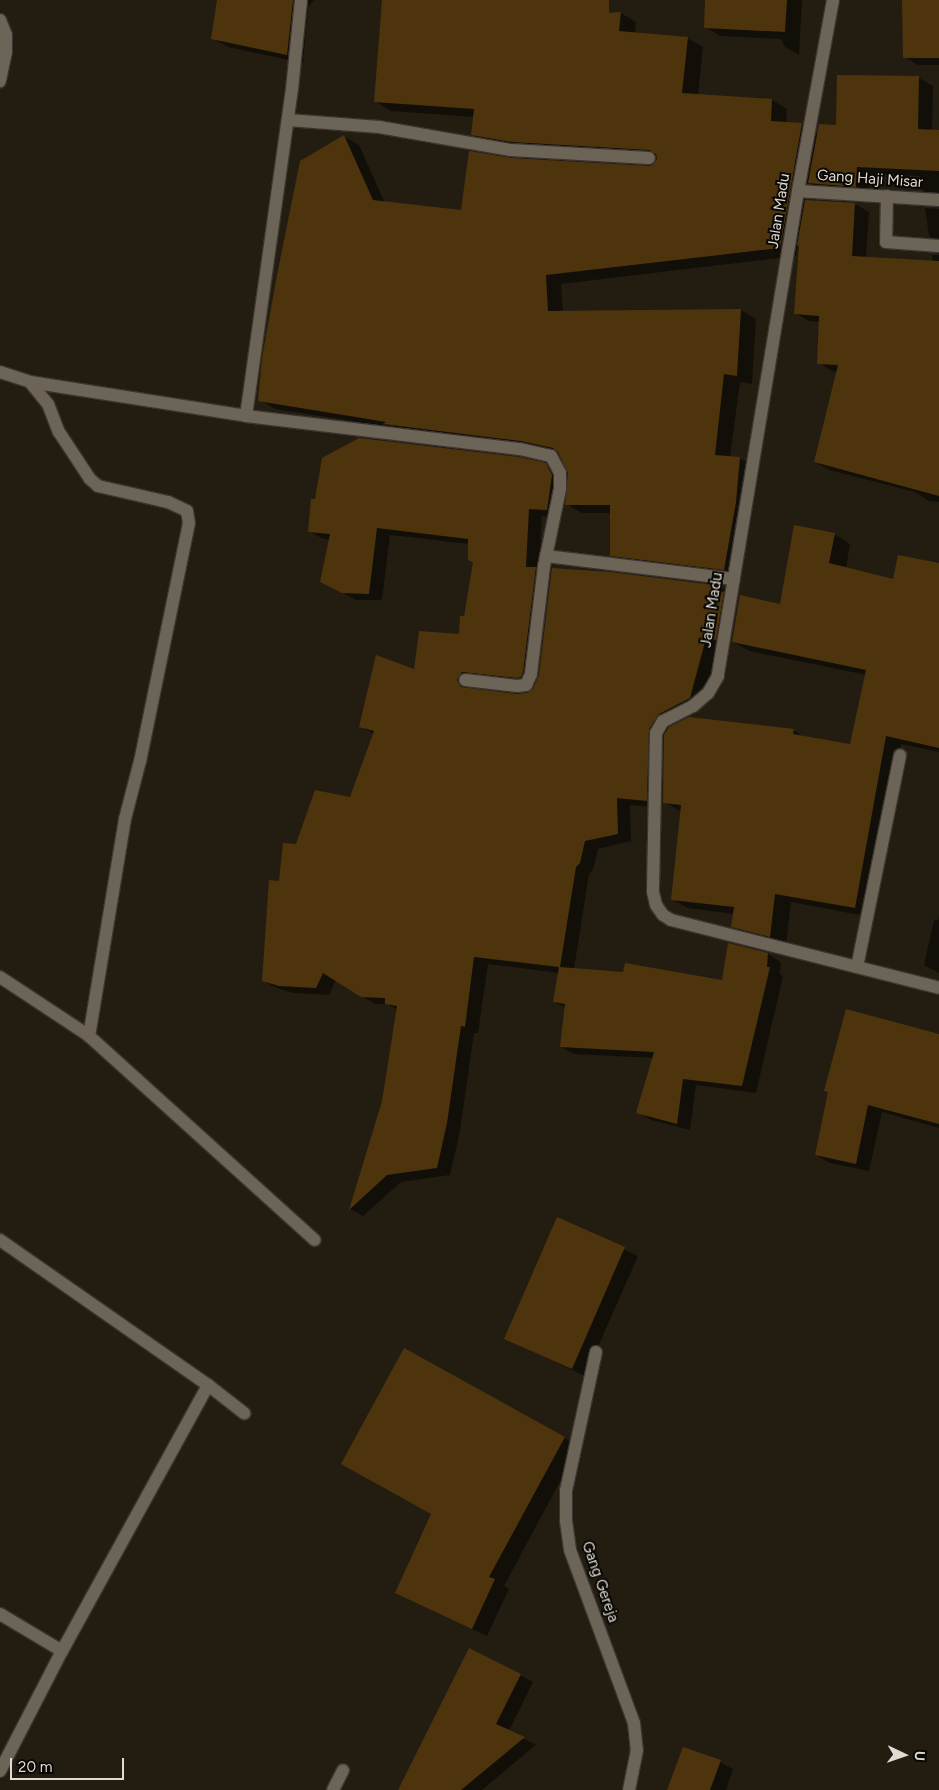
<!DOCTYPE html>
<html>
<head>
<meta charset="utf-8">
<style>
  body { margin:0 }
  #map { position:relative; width:939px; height:1790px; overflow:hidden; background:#231d11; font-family:Figtree,sans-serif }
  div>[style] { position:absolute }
  .shadow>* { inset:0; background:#0007 }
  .building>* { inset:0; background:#4e340c }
  .roads { filter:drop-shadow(1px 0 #3a352f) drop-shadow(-1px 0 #3a352f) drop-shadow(0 1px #3a352f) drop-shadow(0 -1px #3a352f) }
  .minor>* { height:12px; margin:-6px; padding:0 6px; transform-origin:6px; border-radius:6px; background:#6c6457 }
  span { translate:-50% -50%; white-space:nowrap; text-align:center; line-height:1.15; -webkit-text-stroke:4px #0a0804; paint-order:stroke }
  .street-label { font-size:15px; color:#dfdad3 }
  .north { position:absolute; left:879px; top:1730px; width:50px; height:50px; -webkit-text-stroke:4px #0a0804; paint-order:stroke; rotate:93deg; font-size:14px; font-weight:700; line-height:20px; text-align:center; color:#dfdad3 }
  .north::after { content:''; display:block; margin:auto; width:18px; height:22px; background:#dfdad3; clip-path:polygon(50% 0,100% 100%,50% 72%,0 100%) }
  .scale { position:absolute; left:10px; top:1758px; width:114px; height:22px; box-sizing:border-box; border:2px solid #dfdad3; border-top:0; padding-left:6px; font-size:15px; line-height:18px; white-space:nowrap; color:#dfdad3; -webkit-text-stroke:4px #0a0804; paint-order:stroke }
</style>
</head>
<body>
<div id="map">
  <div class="shadow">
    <div style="clip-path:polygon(219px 0,314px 0,308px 8px,303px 63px,228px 47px,212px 38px)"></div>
    <div style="clip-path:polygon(383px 0,582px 0,581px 16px,621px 13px,636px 22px,635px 34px,687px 38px,703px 47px,698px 95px,772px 100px,787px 109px,786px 123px,802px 124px,818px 134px,838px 126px,839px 76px,919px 78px,933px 86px,932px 131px,939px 131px,939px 198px,922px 190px,920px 176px,871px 174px,870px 194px,823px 191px,809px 183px,805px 201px,855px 204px,869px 212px,866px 258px,933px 262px,932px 255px,939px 255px,939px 502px,929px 501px,915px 492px,829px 470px,815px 462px,837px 372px,832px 371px,819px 363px,820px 322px,809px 321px,795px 313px,801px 246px,798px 244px,796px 256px,561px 284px,563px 312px,741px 310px,756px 319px,752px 384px,740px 382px,730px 457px,739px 458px,755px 467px,739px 578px,627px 564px,611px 555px,611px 513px,582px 513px,566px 504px,569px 472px,561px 454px,275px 409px,260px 400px,344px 136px,359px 145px,385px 203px,462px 212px,510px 159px,649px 167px,654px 166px,658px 158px,528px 150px,487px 143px,472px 134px,474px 117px,391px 111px,376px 102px)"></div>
    <div style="clip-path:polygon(706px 0,802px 0,799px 55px,785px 47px,781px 39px,720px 36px,705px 27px)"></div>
    <div style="clip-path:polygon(903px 0,939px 0,939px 65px,918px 65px,904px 57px)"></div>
    <div style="clip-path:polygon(925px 208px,939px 209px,939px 242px,929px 236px)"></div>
    <div style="clip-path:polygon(545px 464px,559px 472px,560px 517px,542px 516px,539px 571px,549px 576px,536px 684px,476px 679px,470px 688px,471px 690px,516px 695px,528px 694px,720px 587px,733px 594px,703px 705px,672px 721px,667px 730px,690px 718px,793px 730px,806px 738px,851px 746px,867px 675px,749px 651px,733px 642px,781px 605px,834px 534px,850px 544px,846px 568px,894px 581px,939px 565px,939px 752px,901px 744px,870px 917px,791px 902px,786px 945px,748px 935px,732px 926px,734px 914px,688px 908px,672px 899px,682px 812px,664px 802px,665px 732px,662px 737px,660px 808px,630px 805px,631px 841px,598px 849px,593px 870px,589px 874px,574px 969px,723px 981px,768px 954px,781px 962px,780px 974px,783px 976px,756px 1093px,696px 1085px,690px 1130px,651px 1120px,638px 1112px,654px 1058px,575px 1054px,561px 1047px,566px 1008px,554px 1002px,559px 973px,488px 964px,478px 1033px,474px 1033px,460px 1131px,450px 1175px,401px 1182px,363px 1216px,350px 1209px,383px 1101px,398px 1010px,387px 1004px,375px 1004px,336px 980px,329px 995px,293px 993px,277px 988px,263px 981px,281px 882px,297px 845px,351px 799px,374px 734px,360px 726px,415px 671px,460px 635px,474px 562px,469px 544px,390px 535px,382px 600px,356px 600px,335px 589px,330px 540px,323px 539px,309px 531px)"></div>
    <div style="clip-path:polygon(939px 916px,939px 973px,924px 965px,934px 920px,938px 920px)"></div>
    <div style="clip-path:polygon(939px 1033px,939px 1128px,882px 1112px,869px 1171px,830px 1163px,816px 1155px)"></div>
    <div style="clip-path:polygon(558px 1219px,638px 1256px,585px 1376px,506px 1339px)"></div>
    <div style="clip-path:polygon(404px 1350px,579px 1446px,504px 1586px,509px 1589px,487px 1636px,396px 1592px,432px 1514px)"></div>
    <div style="clip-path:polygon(520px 1675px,533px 1682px,509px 1731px,536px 1745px,482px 1790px,399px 1790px)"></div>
    <div style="clip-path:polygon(720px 1762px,733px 1769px,726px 1790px,668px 1790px)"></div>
  </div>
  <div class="building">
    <div style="clip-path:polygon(217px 0,293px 0,287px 55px,211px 39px)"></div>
    <div style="clip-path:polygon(382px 0,609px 0,609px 13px,621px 12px,619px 31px,688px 37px,682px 93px,772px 99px,771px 121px,802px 123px,780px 248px,546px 275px,548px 311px,741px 309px,737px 376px,724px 374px,715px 455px,740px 457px,736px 502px,724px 570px,610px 556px,610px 505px,565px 505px,568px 473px,558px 452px,553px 448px,521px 441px,383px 424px,386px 422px,258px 401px,262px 358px,277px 275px,300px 161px,344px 135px,373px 200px,461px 210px,469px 151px,511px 158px,649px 166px,653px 165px,657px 159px,656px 154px,649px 150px,512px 142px,471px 135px,474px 109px,374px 102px)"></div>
    <div style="clip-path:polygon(705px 0,787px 0,785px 32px,704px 28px)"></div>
    <div style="clip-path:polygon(902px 0,939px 0,939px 58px,903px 58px)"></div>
    <div style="clip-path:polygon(837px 75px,919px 76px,918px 129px,939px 130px,939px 171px,857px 167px,856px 187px,808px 183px,819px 124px,836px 125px)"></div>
    <div style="clip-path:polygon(805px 200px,855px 203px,852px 256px,939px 261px,939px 496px,814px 462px,838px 365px,817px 364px,819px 316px,794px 314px,799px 245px,797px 246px)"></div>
    <div style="clip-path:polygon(359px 438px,519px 457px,546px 463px,552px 475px,547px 510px,529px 509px,526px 567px,536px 567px,523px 672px,521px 677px,517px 678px,462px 672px,457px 680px,461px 687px,516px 694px,527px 693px,533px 689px,539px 675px,552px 568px,610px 572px,721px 586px,719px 591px,724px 592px,716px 640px,706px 638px,690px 698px,659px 714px,649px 729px,647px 801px,617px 798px,618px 834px,585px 841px,580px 863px,576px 867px,560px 967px,623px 972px,625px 963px,722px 980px,728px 943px,768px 953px,767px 967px,770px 967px,742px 1086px,683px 1079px,677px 1124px,636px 1113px,654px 1052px,560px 1047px,565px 1004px,553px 1002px,559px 967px,474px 957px,465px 1027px,461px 1026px,447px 1123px,437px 1168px,387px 1175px,349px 1210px,382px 1101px,397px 1006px,385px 1004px,385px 998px,361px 997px,323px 973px,316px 988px,279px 986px,262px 981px,269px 880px,279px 881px,283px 843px,296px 844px,315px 790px,350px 797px,374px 731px,359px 727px,376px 655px,414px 669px,419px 631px,459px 634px,460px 616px,464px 616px,473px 562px,468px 560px,468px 539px,377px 528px,369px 594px,342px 593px,320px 582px,330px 534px,308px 532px,311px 499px,315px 499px,322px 458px)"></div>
    <div style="clip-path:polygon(794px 525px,835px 533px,829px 563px,893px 579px,898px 555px,939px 563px,939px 748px,886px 736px,855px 908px,775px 894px,770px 937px,731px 927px,734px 907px,671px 900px,681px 805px,663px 803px,664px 735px,669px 727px,689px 717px,794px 729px,793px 734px,850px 744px,866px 670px,732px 642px,740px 595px,780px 604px)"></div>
    <div style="clip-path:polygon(846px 1009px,939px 1034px,939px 1124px,868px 1105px,856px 1164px,815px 1155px,828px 1092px,824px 1091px)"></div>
    <div style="clip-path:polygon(557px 1217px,625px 1247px,572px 1369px,504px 1339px)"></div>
    <div style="clip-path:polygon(404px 1348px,565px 1437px,489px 1577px,495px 1579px,472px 1629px,395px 1593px,431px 1514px,341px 1464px)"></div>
    <div style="clip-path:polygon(469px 1648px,521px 1674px,496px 1724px,525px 1737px,461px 1790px,398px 1790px)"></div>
    <div style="clip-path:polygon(683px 1747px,721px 1760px,710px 1790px,667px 1790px)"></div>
  </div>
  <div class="roads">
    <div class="minor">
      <div style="left:833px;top:0;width:194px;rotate:100.4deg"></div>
      <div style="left:798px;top:191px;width:492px;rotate:99.4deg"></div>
      <div style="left:718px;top:676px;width:20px;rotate:120deg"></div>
      <div style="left:708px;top:693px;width:20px;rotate:139deg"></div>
      <div style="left:693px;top:706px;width:34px;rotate:153deg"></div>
      <div style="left:663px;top:721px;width:14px;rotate:120deg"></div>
      <div style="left:656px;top:733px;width:159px;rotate:91.1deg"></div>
      <div style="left:653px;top:892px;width:13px;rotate:77deg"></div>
      <div style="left:656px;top:905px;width:12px;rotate:55deg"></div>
      <div style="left:663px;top:915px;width:9px;rotate:32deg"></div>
      <div style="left:671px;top:920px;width:276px;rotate:14.2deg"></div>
      <div style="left:0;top:20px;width:16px;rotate:68deg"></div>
      <div style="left:6px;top:35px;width:17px;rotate:90deg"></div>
      <div style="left:6px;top:52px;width:30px;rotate:102deg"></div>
      <div style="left:288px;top:120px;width:91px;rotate:4.4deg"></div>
      <div style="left:379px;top:127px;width:134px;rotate:9.9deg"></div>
      <div style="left:511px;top:150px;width:138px;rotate:3.3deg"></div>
      <div style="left:798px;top:191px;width:141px;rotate:3.7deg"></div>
      <div style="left:887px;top:196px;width:46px;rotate:91.2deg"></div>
      <div style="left:886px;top:242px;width:53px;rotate:4.3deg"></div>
      <div style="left:0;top:372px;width:32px;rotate:18deg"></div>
      <div style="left:30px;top:382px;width:28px;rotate:51deg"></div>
      <div style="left:48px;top:404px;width:30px;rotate:69deg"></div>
      <div style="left:59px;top:432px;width:56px;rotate:56.6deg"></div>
      <div style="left:90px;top:479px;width:11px;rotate:41deg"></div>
      <div style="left:98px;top:486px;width:72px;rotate:12.9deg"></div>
      <div style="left:168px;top:502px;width:21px;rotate:25deg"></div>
      <div style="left:187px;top:511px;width:12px;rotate:81deg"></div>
      <div style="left:189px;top:523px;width:243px;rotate:101.6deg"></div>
      <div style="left:140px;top:761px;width:60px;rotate:104.5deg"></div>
      <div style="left:125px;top:819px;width:220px;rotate:99.4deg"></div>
      <div style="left:30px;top:382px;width:219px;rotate:8.9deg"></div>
      <div style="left:246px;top:416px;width:276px;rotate:6.9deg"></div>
      <div style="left:520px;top:449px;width:32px;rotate:13deg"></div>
      <div style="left:551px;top:456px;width:19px;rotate:62deg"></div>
      <div style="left:560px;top:473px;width:16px;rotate:90deg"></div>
      <div style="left:560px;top:489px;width:79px;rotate:101.7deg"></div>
      <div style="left:544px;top:566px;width:109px;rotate:96.9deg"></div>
      <div style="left:531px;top:674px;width:12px;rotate:114deg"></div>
      <div style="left:526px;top:685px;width:9px;rotate:174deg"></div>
      <div style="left:517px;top:686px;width:52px;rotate:-173.4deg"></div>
      <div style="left:246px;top:416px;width:330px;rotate:-82deg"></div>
      <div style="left:292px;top:89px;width:89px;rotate:-84.2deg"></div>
      <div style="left:546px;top:556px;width:189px;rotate:7deg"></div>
      <div style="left:857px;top:967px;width:216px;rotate:-78.5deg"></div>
      <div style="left:0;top:977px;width:107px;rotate:33.5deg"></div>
      <div style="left:89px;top:1036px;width:304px;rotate:42.1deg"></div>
      <div style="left:0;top:1240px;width:254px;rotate:34.9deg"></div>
      <div style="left:208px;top:1385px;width:46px;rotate:37.9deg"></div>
      <div style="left:596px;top:1352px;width:142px;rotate:102.2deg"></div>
      <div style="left:566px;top:1491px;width:30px;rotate:90deg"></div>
      <div style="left:566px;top:1521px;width:29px;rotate:82deg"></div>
      <div style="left:570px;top:1550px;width:184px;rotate:69.7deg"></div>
      <div style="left:634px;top:1723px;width:27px;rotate:84deg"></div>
      <div style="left:637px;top:1750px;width:41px;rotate:101.3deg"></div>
      <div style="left:0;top:1614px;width:72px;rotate:30.8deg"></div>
      <div style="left:0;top:1771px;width:135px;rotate:-62.7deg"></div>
      <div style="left:62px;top:1651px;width:303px;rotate:-61.2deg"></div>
      <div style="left:333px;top:1790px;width:22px;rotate:-63deg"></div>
    </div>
  </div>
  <div class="street-label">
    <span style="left:870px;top:179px;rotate:4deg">Gang Haji Misar</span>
    <span style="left:779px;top:211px;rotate:-81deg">Jalan Madu</span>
    <span style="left:712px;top:610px;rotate:-81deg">Jalan Madu</span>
    <span style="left:600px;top:1582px;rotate:71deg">Gang Gereja</span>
  </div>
  <div class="north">U</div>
  <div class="scale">20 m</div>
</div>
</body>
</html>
